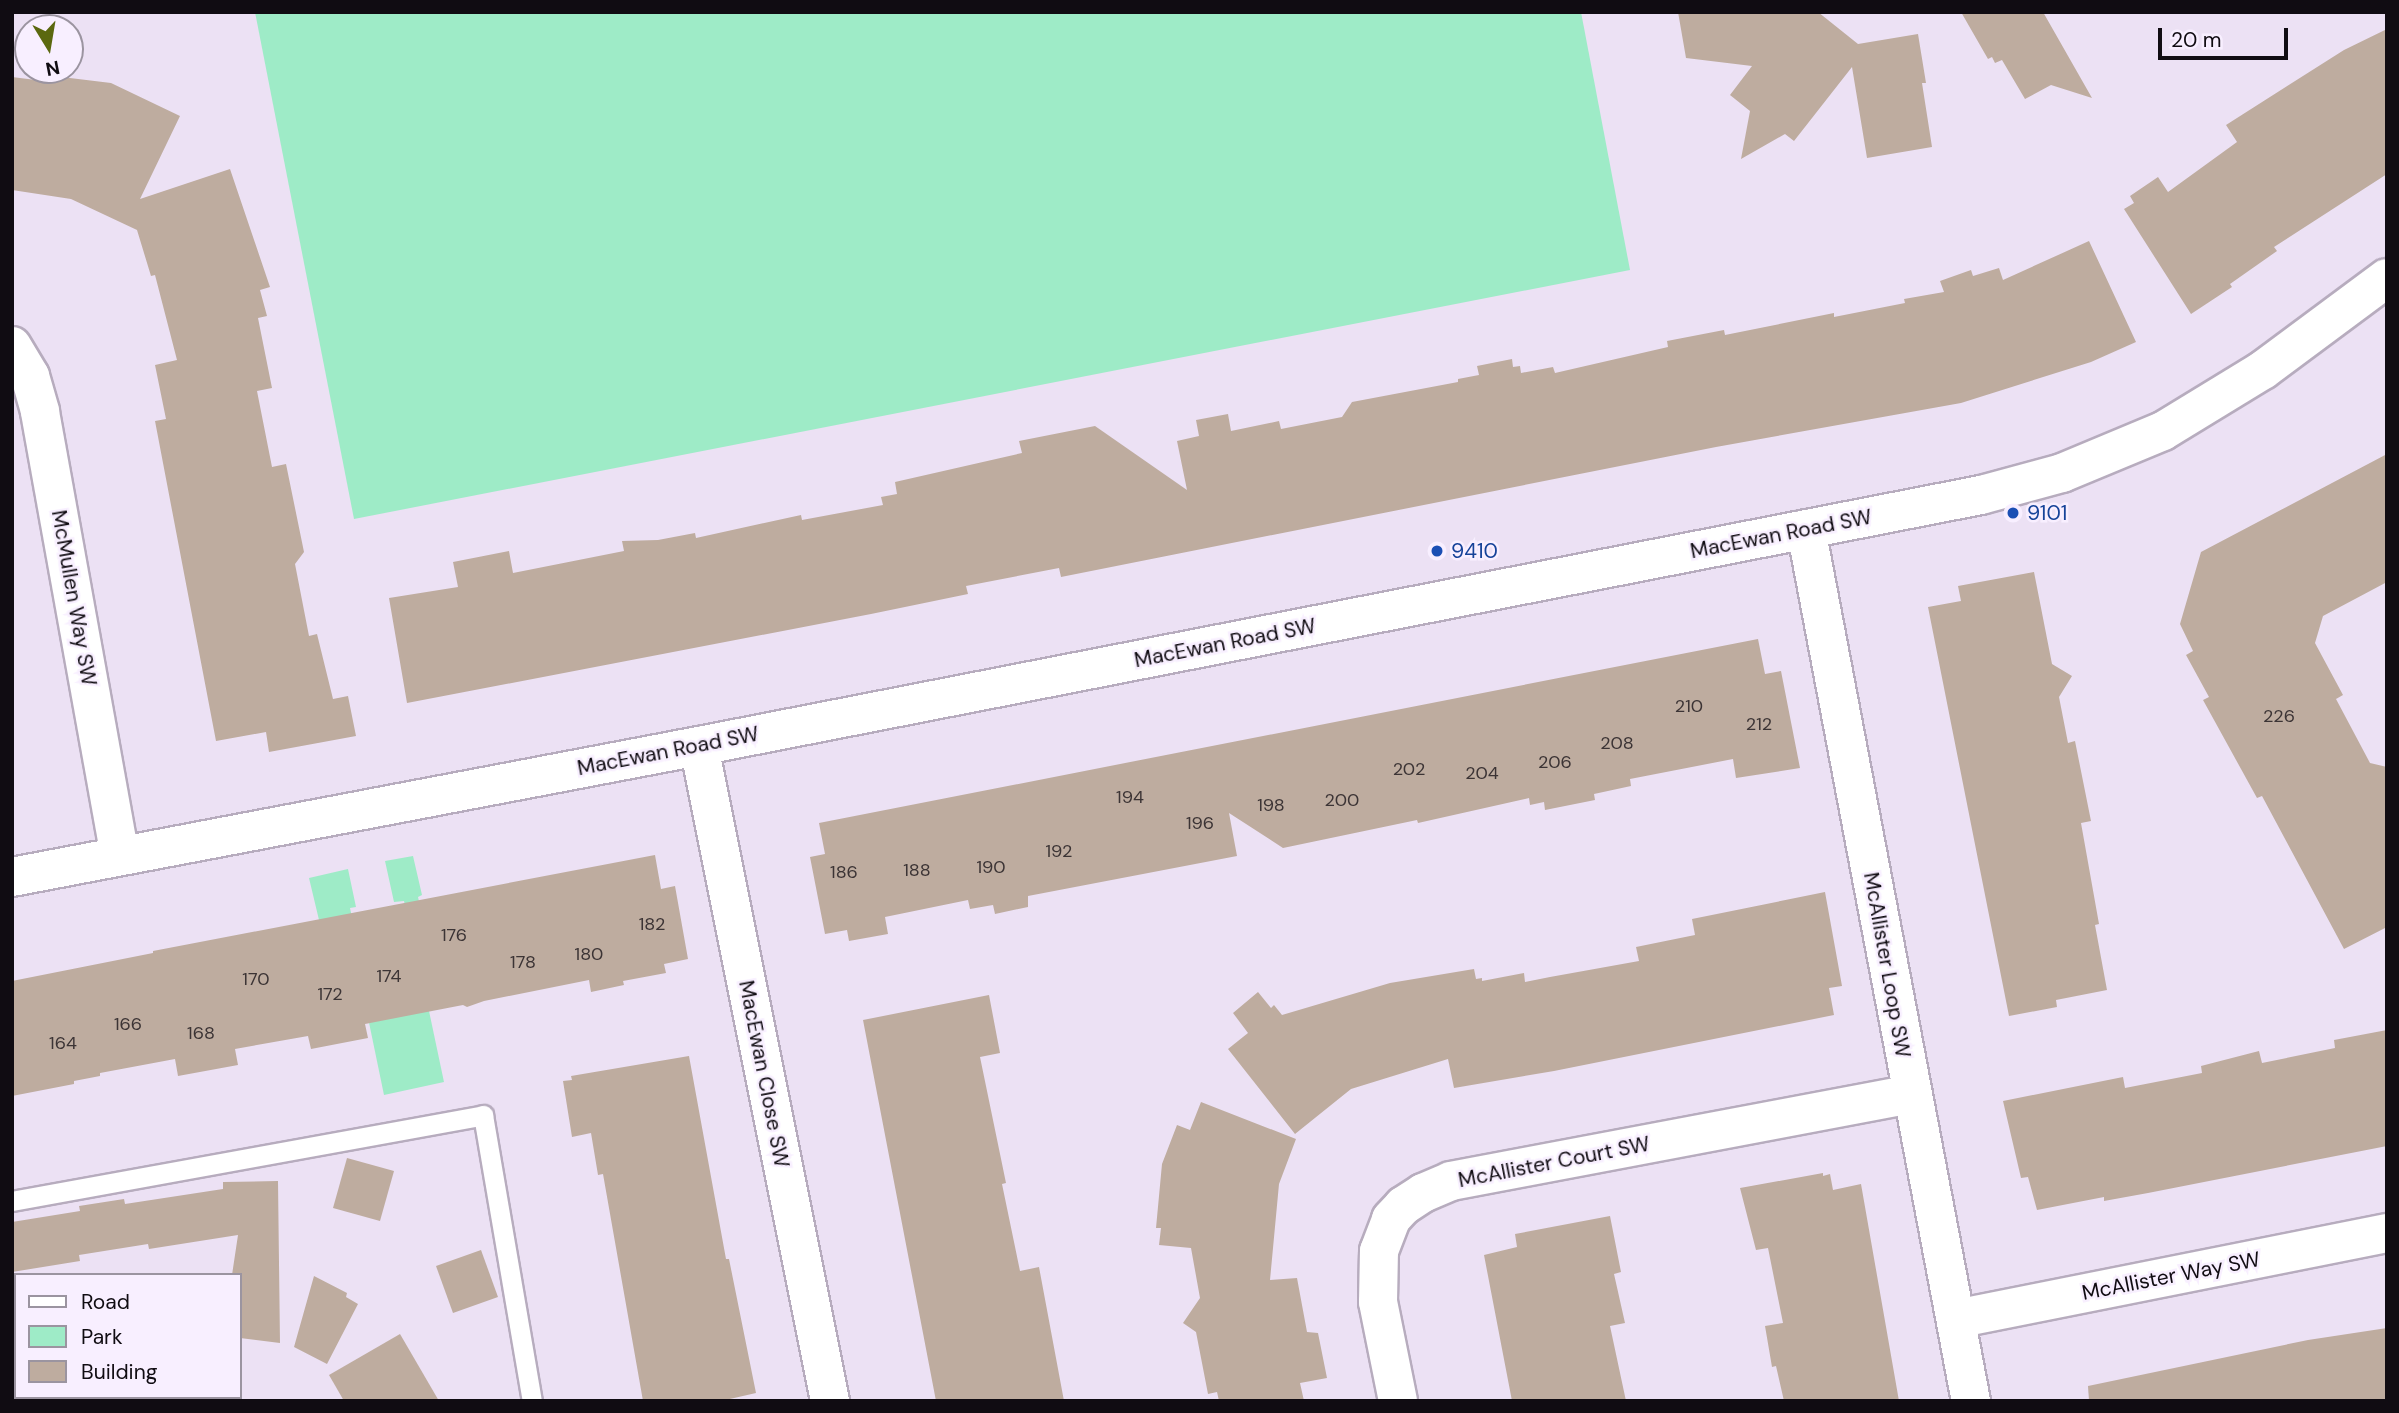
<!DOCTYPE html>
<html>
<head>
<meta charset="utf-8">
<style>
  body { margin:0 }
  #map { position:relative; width:2399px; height:1413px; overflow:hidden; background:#ece1f4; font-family:"DM Sans",sans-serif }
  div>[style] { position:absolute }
  .green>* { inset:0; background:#9eebc7 }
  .building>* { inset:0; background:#beac9f }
  .roads { filter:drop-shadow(2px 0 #b7acbe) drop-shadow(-2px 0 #b7acbe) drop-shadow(0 2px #b7acbe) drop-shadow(0 -2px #b7acbe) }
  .service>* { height:19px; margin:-9.5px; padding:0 9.5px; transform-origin:9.5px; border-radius:9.5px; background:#fff }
  .minor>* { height:38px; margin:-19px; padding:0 19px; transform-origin:19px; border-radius:19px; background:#fff }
  .tertiary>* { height:38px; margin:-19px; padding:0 19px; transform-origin:19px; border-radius:19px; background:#fff }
  .dots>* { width:19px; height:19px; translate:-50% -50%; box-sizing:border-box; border:4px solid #f8efff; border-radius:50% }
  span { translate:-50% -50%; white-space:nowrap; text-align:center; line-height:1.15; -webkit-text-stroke:5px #f8efff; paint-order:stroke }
  .number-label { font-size:18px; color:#3c3435 }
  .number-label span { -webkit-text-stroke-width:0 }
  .transit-label { font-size:21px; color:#164399 }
  .left { translate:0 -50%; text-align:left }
  .street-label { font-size:21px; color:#100c12 }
  .frame { position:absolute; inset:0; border:14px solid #100c12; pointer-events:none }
  .legend { position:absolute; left:14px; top:1273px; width:228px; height:126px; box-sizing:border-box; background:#f8efff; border:2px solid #9b94a0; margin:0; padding:9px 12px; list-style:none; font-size:21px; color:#100c12 }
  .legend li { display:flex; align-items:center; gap:14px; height:35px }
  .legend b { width:35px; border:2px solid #9b94a0 }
  .north { position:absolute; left:14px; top:14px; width:70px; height:70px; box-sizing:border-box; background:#f8efff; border:2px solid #9b94a0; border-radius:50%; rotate:169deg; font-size:19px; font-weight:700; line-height:28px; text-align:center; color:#100c12 }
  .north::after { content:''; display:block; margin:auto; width:24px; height:32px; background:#5b680f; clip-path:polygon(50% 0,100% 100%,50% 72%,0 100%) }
  .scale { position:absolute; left:2158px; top:28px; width:130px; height:32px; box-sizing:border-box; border:4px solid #100c12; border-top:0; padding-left:9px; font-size:21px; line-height:24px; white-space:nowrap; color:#100c12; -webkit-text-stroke:5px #f8efff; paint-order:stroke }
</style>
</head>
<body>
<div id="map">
  <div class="green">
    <div style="clip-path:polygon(255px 12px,1581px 12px,1630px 270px,354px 519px)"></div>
    <div style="clip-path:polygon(413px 856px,422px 895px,418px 897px,429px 945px,408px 920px,404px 901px,394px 902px,385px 861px)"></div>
    <div style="clip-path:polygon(348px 869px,356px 907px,350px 908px,358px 945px,319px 920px,309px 878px)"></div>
    <div style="clip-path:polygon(425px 992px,444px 1082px,384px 1095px,366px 1008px)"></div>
  </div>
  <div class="building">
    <div style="clip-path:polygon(1678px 12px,1818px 12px,1858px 44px,1918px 34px,1926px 83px,1922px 83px,1932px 147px,1867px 158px,1852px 67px,1794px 141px,1785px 134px,1741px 159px,1750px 111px,1730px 95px,1752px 66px,1686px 58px)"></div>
    <div style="clip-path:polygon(1961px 12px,2043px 12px,2092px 98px,2051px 85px,2025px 99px,2002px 60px,1995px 63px,1992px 57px,1988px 59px)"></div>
    <div style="clip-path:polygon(2387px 29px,2387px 174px,2274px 247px,2277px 251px,2230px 284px,2232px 287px,2191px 314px,2124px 209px,2134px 203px,2130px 196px,2158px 177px,2168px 192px,2237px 142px,2226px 125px,2344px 50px)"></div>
    <div style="clip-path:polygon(37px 74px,111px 83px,180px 116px,140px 199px,230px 169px,270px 287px,260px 290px,267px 316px,258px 318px,272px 388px,257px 391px,272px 467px,286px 464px,304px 552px,295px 564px,309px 636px,317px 634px,333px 699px,348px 696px,356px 736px,269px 752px,266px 732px,216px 741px,155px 421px,166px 419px,155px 365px,177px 360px,155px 275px,151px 276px,137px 230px,71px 199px,12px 190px,12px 77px,36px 80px)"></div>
    <div style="clip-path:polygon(2089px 241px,2136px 342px,2091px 362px,1961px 403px,1716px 447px,1061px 577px,1059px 568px,966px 586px,968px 594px,871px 614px,407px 703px,389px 598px,458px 587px,453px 562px,509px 551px,513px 573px,624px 551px,622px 541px,658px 540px,695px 533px,696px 538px,801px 515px,802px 520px,883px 505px,881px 497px,897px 494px,895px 482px,1022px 453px,1019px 441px,1095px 426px,1187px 490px,1177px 441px,1199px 436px,1196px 420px,1228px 414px,1231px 431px,1279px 421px,1281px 429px,1342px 417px,1352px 402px,1458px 382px,1458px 379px,1479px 375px,1477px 366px,1512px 359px,1513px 367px,1520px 366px,1521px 373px,1553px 367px,1555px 373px,1668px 347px,1667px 341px,1724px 330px,1725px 335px,1834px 313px,1834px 317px,1905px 303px,1904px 299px,1944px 292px,1940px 281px,1971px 270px,1973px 276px,1999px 268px,2003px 280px)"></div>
    <div style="clip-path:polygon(2387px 454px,2387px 582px,2323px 616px,2315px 643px,2343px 695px,2336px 699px,2370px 763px,2387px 767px,2387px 927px,2344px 949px,2262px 796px,2257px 798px,2203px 700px,2209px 697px,2186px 655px,2193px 651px,2180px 624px,2201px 552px)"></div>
    <div style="clip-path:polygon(2034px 572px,2052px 664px,2072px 676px,2059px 697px,2068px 743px,2075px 741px,2091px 821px,2081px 823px,2099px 924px,2095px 925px,2107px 990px,2056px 1000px,2057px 1007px,2009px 1016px,1928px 607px,1961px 601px,1958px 586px)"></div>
    <div style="clip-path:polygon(1758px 639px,1765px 674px,1781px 671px,1800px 768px,1736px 778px,1733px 759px,1630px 779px,1631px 786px,1594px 794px,1595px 800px,1545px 810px,1544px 802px,1530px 805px,1529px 798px,1418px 823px,1417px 820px,1283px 848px,1229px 813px,1237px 856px,1028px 896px,1028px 907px,995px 914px,993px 905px,970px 909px,968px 900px,885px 917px,888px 934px,849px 941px,847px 930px,825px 934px,810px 857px,825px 854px,819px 823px)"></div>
    <div style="clip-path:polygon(655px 855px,661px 889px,675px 886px,688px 959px,664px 964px,666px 973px,623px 981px,624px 985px,591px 992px,589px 980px,484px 1001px,467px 1007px,463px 1005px,365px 1024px,368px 1038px,311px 1049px,308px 1036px,235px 1049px,238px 1065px,178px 1076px,175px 1059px,100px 1073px,100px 1076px,74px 1081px,74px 1084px,12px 1096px,12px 981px,153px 953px,153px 951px)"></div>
    <div style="clip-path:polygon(1825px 892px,1842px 986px,1829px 988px,1834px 1015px,1554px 1071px,1454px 1088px,1448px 1059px,1351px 1089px,1295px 1134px,1228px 1049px,1248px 1033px,1233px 1013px,1258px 992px,1271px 1008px,1274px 1005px,1282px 1015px,1390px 983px,1474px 969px,1476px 979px,1482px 978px,1482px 981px,1524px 973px,1525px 982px,1550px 977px,1639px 961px,1636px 947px,1695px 935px,1692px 919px)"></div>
    <div style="clip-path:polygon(989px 995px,1000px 1053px,980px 1057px,1006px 1183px,1002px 1184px,1020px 1271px,1039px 1267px,1064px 1401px,936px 1401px,863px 1020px)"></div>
    <div style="clip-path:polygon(2387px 1030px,2387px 1146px,2148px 1193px,2104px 1201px,2104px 1197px,2037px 1210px,2028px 1177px,2021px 1178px,2003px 1101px,2123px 1077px,2125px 1088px,2202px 1073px,2201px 1066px,2259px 1051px,2262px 1063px,2335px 1048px,2334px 1040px)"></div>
    <div style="clip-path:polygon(689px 1056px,726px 1259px,729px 1259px,756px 1393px,721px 1401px,643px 1401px,603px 1174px,598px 1175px,591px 1133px,572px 1137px,563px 1081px,572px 1080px,571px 1076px)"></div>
    <div style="clip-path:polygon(1201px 1102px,1296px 1139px,1279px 1184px,1270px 1280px,1297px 1278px,1307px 1332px,1318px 1333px,1327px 1378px,1300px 1383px,1304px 1401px,1219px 1401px,1217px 1392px,1208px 1394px,1196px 1332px,1183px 1323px,1200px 1298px,1191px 1248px,1159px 1245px,1161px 1228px,1156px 1228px,1162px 1164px,1177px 1125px,1190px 1130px)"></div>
    <div style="clip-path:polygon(347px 1158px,394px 1171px,380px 1221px,333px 1208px)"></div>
    <div style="clip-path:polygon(1823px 1173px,1823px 1176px,1830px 1174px,1833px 1190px,1861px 1184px,1899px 1401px,1784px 1401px,1776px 1366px,1772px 1367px,1765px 1326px,1783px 1323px,1768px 1248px,1756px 1250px,1740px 1188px)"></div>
    <div style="clip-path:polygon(278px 1181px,280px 1343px,240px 1338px,240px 1275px,232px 1275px,238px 1235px,149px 1249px,148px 1244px,79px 1255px,80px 1261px,12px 1272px,12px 1222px,80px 1211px,79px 1206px,124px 1199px,125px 1204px,223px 1189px,223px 1182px)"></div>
    <div style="clip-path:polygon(1610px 1216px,1621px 1272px,1614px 1274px,1625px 1323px,1610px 1326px,1626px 1401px,1512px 1401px,1484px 1255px,1517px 1247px,1515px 1234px)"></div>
    <div style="clip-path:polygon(481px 1250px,498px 1297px,453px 1313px,436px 1266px)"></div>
    <div style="clip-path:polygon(314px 1276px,347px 1293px,346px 1297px,358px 1304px,327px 1364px,294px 1347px)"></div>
    <div style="clip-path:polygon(2387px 1328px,2387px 1401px,2089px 1401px,2088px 1386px,2308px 1340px)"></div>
    <div style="clip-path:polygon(400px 1334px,439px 1401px,344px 1401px,329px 1375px)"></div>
  </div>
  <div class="roads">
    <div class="service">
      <div style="left:12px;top:1201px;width:479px;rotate:-10.3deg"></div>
      <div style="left:483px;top:1115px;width:290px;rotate:80.3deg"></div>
    </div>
    <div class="minor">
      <div style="left:12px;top:346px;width:35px;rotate:59deg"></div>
      <div style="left:30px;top:376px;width:37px;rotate:74deg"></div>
      <div style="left:40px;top:412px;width:450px;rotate:79.8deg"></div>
      <div style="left:1806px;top:529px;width:887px;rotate:79.29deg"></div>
      <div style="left:699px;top:746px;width:668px;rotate:78.69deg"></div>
      <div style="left:1956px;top:1319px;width:439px;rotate:-11.3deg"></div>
      <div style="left:1398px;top:1401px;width:101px;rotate:-101.4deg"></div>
      <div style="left:1378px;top:1302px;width:51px;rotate:-88.9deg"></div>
      <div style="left:1379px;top:1251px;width:34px;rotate:-69deg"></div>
      <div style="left:1391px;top:1219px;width:18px;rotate:-47deg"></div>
      <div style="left:1403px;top:1206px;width:24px;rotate:-33deg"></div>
      <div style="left:1423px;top:1193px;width:30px;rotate:-23deg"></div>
      <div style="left:1451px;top:1181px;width:468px;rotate:-10.7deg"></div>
    </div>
    <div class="tertiary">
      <div style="left:12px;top:877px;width:699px;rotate:-10.8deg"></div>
      <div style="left:699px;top:746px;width:1306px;rotate:-11.08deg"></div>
      <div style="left:1981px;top:495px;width:84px;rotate:-15.2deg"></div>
      <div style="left:2062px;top:473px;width:109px;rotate:-22.6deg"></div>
      <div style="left:2163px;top:431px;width:117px;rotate:-31.4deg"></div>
      <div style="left:2263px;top:370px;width:154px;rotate:-36.6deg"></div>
    </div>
  </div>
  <div class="dots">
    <div style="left:2013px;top:513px;background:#1a4fb4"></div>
    <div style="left:1437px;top:551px;background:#1a4fb4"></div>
  </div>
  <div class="number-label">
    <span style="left:1689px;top:706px">210</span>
    <span style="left:2279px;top:716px">226</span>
    <span style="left:1759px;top:724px">212</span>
    <span style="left:1617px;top:743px">208</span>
    <span style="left:1555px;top:762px">206</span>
    <span style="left:1409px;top:769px">202</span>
    <span style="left:1482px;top:773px">204</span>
    <span style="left:1130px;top:797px">194</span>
    <span style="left:1342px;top:800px">200</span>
    <span style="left:1271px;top:805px">198</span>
    <span style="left:1200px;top:823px">196</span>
    <span style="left:1059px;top:851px">192</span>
    <span style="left:991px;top:867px">190</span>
    <span style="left:917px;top:870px">188</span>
    <span style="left:844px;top:872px">186</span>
    <span style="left:652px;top:924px">182</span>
    <span style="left:454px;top:935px">176</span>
    <span style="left:589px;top:954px">180</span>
    <span style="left:523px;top:962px">178</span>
    <span style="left:389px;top:976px">174</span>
    <span style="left:256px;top:979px">170</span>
    <span style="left:330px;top:994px">172</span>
    <span style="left:128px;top:1024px">166</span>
    <span style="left:201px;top:1033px">168</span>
    <span style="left:63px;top:1043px">164</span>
  </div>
  <div class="transit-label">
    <span class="left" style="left:2027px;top:513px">9101</span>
    <span class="left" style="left:1451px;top:551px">9410</span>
  </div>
  <div class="street-label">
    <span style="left:1781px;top:534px;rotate:-11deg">MacEwan Road SW</span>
    <span style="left:74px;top:598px;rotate:80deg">McMullen Way SW</span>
    <span style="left:1225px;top:643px;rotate:-11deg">MacEwan Road SW</span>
    <span style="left:668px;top:751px;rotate:-11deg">MacEwan Road SW</span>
    <span style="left:1887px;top:965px;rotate:80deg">McAllister Loop SW</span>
    <span style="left:764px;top:1074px;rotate:79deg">MacEwan Close SW</span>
    <span style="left:1554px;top:1162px;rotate:-11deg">McAllister Court SW</span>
    <span style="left:2171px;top:1276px;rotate:-11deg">McAllister Way SW</span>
  </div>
  <div class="frame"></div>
  <ul class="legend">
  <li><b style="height:9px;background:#fff"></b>Road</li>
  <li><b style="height:19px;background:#9eebc7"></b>Park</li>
  <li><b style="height:19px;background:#beac9f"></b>Building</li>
  </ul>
  <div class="north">N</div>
  <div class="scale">20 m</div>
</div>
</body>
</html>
